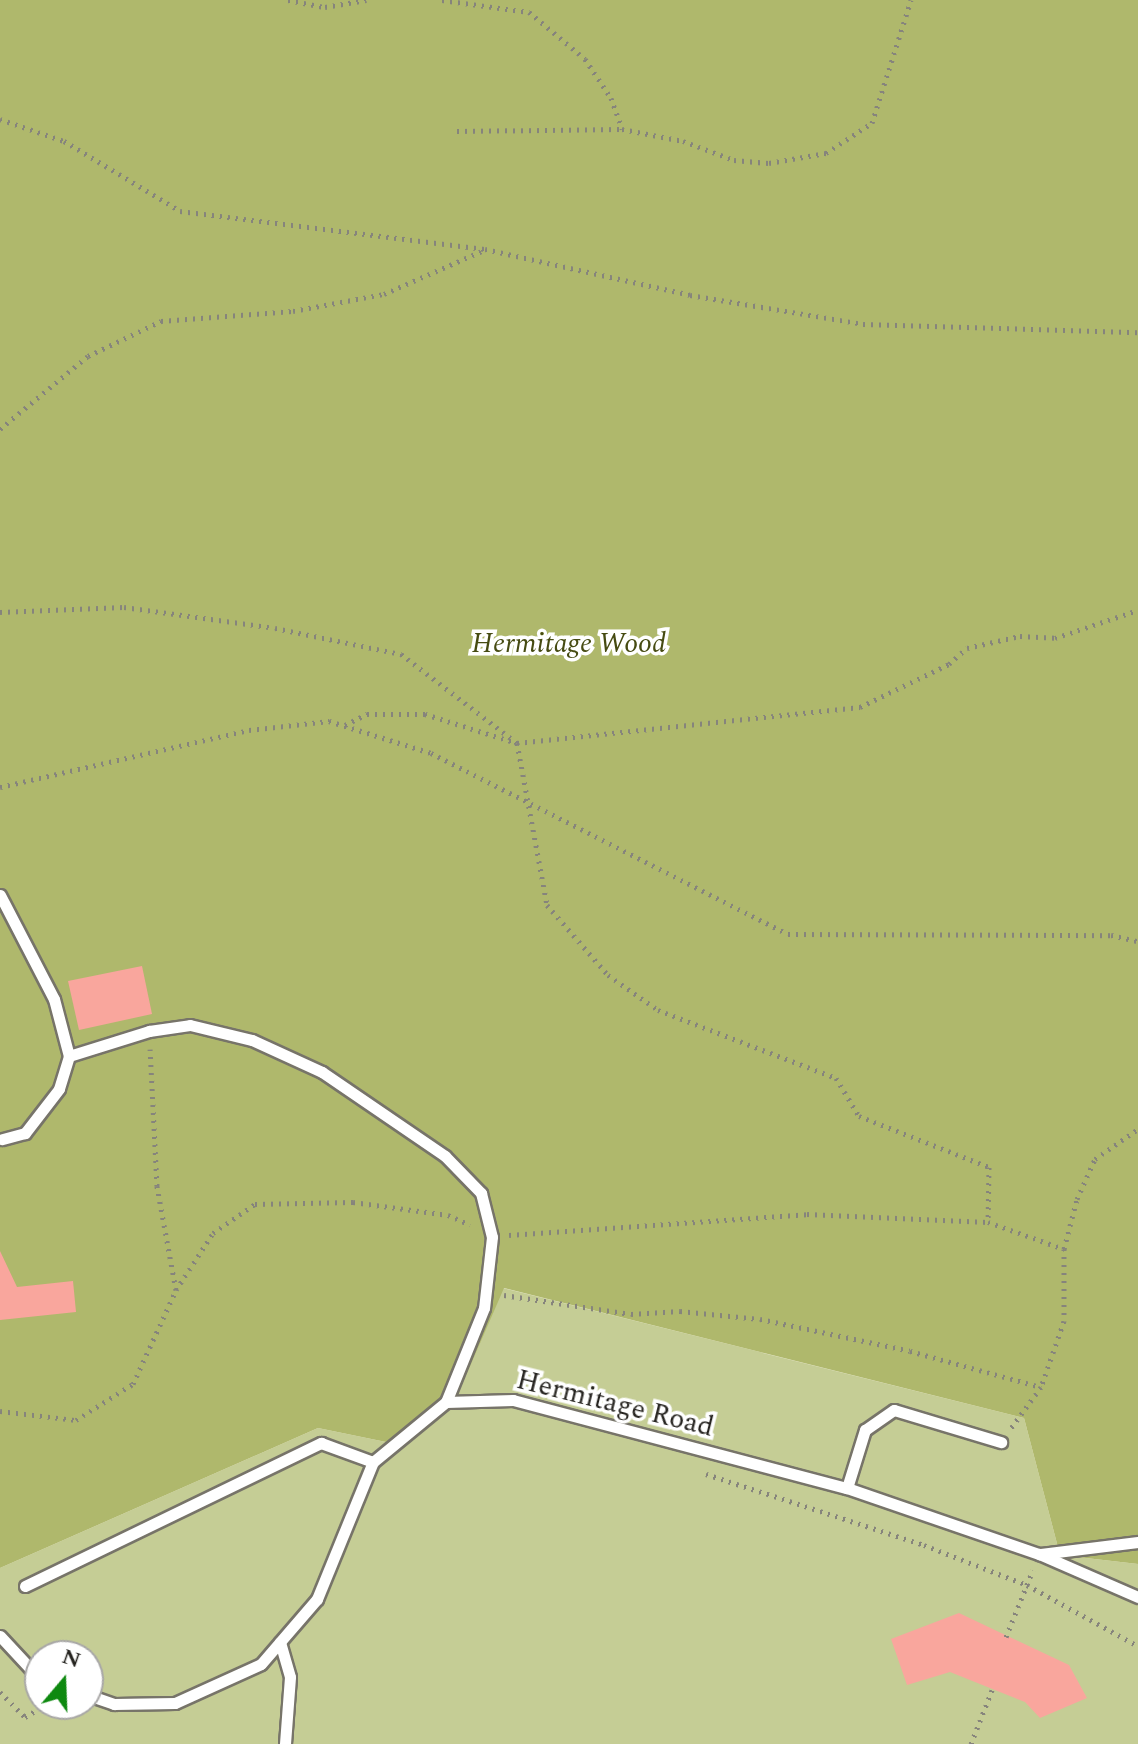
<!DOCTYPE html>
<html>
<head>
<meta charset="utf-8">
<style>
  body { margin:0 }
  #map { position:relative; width:1138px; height:1744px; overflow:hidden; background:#f7f4e8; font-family:Spectral,serif }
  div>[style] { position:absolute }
  .green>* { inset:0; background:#c5cd95 }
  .forest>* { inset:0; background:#afb86c }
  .building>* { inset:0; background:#f9a69d }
  .path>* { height:5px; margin-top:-2.5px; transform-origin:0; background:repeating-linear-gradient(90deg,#86847c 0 2px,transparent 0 8px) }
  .roads { filter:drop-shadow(2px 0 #777469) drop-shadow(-2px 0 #777469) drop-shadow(0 2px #777469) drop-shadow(0 -2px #777469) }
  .lane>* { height:11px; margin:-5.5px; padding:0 5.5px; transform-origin:5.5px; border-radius:5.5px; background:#fff }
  span { translate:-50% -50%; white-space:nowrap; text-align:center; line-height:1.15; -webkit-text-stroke:7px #fff; paint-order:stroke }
  .park-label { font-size:28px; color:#464b12; font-style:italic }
  .street-label { font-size:28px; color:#262420 }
  .north { position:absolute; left:24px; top:1640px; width:80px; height:80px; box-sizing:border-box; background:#fff; border:2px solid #a8a7a6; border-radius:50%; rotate:19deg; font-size:22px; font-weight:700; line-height:32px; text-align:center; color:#262420 }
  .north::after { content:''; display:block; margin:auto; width:28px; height:36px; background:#0e8910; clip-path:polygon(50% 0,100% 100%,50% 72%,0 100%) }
</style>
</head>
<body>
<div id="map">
  <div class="green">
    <div style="clip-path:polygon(evenodd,503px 1288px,1024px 1418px,1060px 1555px,1138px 1564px,1138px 1744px,0 1744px,0 1568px,318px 1428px,386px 1442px,458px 1394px,503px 1288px,40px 1656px,88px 1656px,88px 1704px,40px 1704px,40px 1656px)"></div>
  </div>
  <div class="forest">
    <div style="clip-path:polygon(0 0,1138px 0,1138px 1564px,1060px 1555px,1024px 1418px,504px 1288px,458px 1394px,386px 1442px,318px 1428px,0 1568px)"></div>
  </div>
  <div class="building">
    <div style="clip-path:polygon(142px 966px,152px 1014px,79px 1030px,68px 981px)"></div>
    <div style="clip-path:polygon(0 1251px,17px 1287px,73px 1281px,76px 1312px,0 1320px)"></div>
    <div style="clip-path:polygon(959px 1613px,1069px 1665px,1087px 1698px,1040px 1718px,1025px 1702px,950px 1672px,907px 1685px,891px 1639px)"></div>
  </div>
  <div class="path">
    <div style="left:288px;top:0;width:38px;rotate:11deg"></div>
    <div style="left:325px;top:7px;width:42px;rotate:-9.7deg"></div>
    <div style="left:442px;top:0;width:88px;rotate:7.9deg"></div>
    <div style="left:529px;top:12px;width:73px;rotate:40deg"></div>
    <div style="left:585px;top:59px;width:47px;rotate:56.3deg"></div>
    <div style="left:611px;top:98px;width:33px;rotate:70deg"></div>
    <div style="left:622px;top:129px;width:62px;rotate:11.1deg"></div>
    <div style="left:683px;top:141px;width:54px;rotate:20.4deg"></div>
    <div style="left:734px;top:160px;width:35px;rotate:5deg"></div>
    <div style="left:769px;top:163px;width:58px;rotate:-10deg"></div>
    <div style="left:826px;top:153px;width:55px;rotate:-33.1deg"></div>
    <div style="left:872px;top:123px;width:129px;rotate:-72.4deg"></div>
    <div style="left:0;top:119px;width:68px;rotate:19deg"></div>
    <div style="left:64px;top:141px;width:135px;rotate:31.1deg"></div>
    <div style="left:180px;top:211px;width:307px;rotate:7.1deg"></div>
    <div style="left:485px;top:249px;width:210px;rotate:12.6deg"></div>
    <div style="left:690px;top:295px;width:175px;rotate:9.5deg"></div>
    <div style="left:863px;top:324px;width:275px;rotate:1.7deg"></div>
    <div style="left:457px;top:131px;width:165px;rotate:-0.7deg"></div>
    <div style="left:0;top:429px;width:114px;rotate:-39.7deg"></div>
    <div style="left:88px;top:356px;width:81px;rotate:-25.6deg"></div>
    <div style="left:161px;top:321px;width:132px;rotate:-4.3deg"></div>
    <div style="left:293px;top:311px;width:93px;rotate:-10.6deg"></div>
    <div style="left:384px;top:294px;width:109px;rotate:-23.7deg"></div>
    <div style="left:0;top:612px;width:124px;rotate:-2.3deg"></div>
    <div style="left:124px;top:607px;width:152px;rotate:7.9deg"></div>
    <div style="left:275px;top:628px;width:129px;rotate:11.7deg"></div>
    <div style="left:401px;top:654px;width:146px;rotate:37.5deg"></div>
    <div style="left:517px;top:743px;width:165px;rotate:79.5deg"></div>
    <div style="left:547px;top:905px;width:93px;rotate:48.9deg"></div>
    <div style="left:608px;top:975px;width:61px;rotate:35deg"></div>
    <div style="left:658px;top:1010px;width:191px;rotate:20.9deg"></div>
    <div style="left:836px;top:1078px;width:44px;rotate:58.8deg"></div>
    <div style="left:859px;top:1116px;width:140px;rotate:21.4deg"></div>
    <div style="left:989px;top:1167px;width:55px;rotate:91deg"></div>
    <div style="left:345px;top:725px;width:25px;rotate:-27deg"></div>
    <div style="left:367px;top:714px;width:58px"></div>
    <div style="left:425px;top:714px;width:96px;rotate:17.5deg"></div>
    <div style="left:517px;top:743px;width:345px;rotate:-6deg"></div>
    <div style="left:860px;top:707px;width:99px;rotate:-25.8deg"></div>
    <div style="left:949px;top:664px;width:24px;rotate:-42deg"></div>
    <div style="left:967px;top:648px;width:54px;rotate:-12.8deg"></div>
    <div style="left:1020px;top:636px;width:35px;rotate:3deg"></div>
    <div style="left:1055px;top:638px;width:88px;rotate:-18.6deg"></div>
    <div style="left:0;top:787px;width:255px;rotate:-12.9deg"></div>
    <div style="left:249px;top:730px;width:81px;rotate:-6.4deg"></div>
    <div style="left:329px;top:721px;width:107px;rotate:17.4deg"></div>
    <div style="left:431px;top:753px;width:400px;rotate:26.9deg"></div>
    <div style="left:788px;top:934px;width:323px;rotate:0.2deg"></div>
    <div style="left:1111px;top:935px;width:28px;rotate:13deg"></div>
    <div style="left:509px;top:1235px;width:299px;rotate:-4deg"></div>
    <div style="left:807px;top:1214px;width:181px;rotate:2.5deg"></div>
    <div style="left:988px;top:1222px;width:81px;rotate:19.6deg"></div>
    <div style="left:1064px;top:1249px;width:72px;rotate:90deg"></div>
    <div style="left:1064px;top:1321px;width:70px;rotate:109.2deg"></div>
    <div style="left:1041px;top:1387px;width:51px;rotate:126.2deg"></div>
    <div style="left:1064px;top:1249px;width:52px;rotate:-75.4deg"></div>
    <div style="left:1077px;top:1199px;width:44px;rotate:-65.8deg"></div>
    <div style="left:1095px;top:1159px;width:52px;rotate:-34.9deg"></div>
    <div style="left:176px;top:1290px;width:68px;rotate:-57deg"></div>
    <div style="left:213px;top:1233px;width:51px;rotate:-34.6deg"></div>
    <div style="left:255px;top:1204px;width:98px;rotate:-1.2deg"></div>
    <div style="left:353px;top:1202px;width:96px;rotate:7.8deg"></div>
    <div style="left:448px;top:1215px;width:24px;rotate:24deg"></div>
    <div style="left:504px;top:1295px;width:128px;rotate:8.5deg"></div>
    <div style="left:631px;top:1314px;width:49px;rotate:-3.5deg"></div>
    <div style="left:680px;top:1311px;width:80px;rotate:5.7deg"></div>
    <div style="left:760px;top:1319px;width:153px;rotate:12deg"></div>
    <div style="left:910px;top:1351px;width:136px;rotate:15.4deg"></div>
    <div style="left:0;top:1411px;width:77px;rotate:6.8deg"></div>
    <div style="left:76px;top:1420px;width:67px;rotate:-32.3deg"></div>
    <div style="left:133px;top:1384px;width:103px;rotate:-65.4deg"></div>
    <div style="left:176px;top:1290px;width:106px;rotate:-100.4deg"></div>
    <div style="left:157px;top:1186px;width:137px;rotate:-92.9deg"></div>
    <div style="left:706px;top:1474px;width:229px;rotate:18deg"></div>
    <div style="left:924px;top:1545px;width:110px;rotate:21.2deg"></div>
    <div style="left:1027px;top:1585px;width:127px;rotate:28.8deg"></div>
    <div style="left:1006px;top:1637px;width:72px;rotate:-68.1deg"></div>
    <div style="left:0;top:1692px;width:35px;rotate:45deg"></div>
    <div style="left:25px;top:1717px;width:26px;rotate:-31deg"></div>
    <div style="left:971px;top:1744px;width:58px;rotate:-68.7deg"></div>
  </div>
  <div class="roads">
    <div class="lane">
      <div style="left:0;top:895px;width:117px;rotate:62.6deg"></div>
      <div style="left:54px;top:999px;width:59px;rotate:75.3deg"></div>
      <div style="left:69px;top:1056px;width:34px;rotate:107deg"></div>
      <div style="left:59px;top:1089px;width:56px;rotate:127.7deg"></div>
      <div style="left:25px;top:1133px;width:24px;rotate:165deg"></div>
      <div style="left:69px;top:1056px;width:84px;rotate:-17.4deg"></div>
      <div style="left:149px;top:1031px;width:41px;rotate:-8.3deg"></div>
      <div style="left:190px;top:1025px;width:64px;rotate:13.6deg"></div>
      <div style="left:252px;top:1040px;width:77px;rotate:24.6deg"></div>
      <div style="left:322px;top:1072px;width:149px;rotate:34.3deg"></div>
      <div style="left:445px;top:1156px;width:52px;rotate:45.8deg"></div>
      <div style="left:481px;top:1193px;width:45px;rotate:76deg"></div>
      <div style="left:492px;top:1237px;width:71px;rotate:96.4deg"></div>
      <div style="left:484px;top:1308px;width:101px;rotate:112deg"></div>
      <div style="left:847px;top:1488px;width:61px;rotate:-72.8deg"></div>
      <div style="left:865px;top:1430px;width:35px;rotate:-35deg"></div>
      <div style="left:894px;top:1410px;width:112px;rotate:16.7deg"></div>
      <div style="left:1040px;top:1554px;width:99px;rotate:-7deg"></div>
      <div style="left:25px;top:1586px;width:329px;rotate:-25.8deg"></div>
      <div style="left:321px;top:1443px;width:55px;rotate:20.1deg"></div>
      <div style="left:0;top:1636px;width:59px;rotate:47.1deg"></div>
      <div style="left:280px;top:1642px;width:36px;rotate:74deg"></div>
      <div style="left:290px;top:1677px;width:67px;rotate:94.3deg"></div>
      <div style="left:88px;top:1695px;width:28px;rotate:19deg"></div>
      <div style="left:114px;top:1704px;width:61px;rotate:-0.9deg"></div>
      <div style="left:175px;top:1703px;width:94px;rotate:-24.4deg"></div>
      <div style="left:261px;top:1664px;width:86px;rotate:-49.3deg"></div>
      <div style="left:317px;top:1599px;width:148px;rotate:-67.8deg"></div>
      <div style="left:373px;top:1462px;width:94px;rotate:-39.4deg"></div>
      <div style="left:446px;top:1402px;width:67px;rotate:-1.7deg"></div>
      <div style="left:513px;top:1400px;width:345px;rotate:14.8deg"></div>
      <div style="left:847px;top:1488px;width:203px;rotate:19deg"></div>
      <div style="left:1039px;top:1554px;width:108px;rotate:23.5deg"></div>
    </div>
  </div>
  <div class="park-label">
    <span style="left:569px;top:644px">Hermitage Wood</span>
  </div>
  <div class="street-label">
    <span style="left:615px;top:1404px;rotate:14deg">Hermitage Road</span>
  </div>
  <div class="north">N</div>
</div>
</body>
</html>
